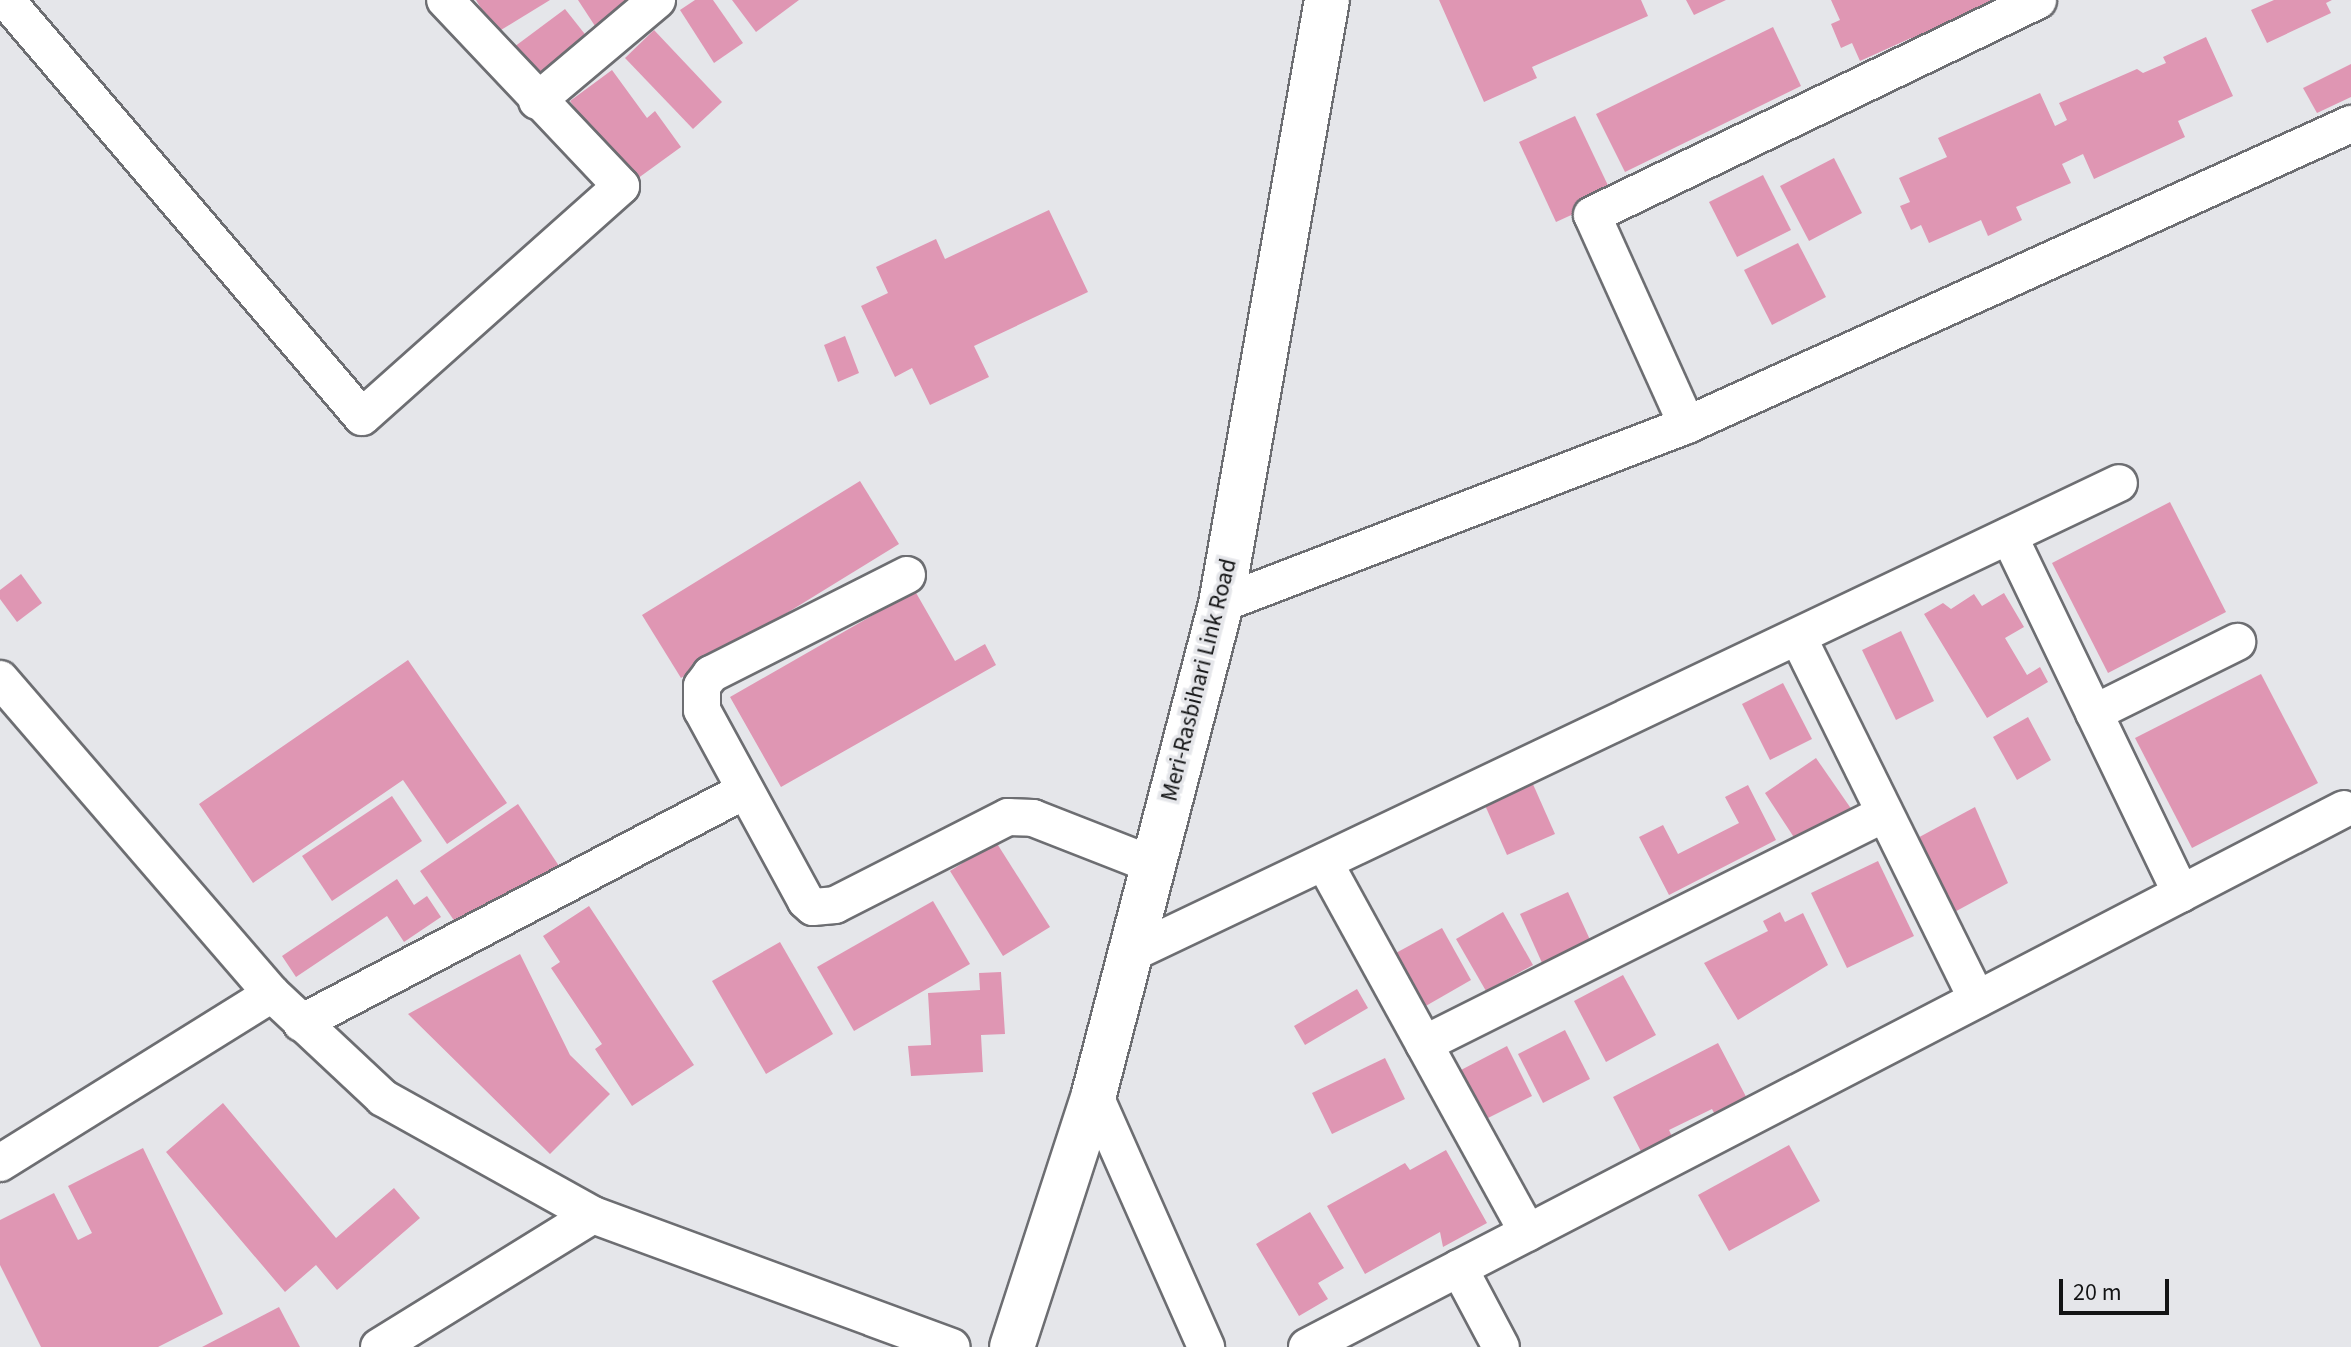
<!DOCTYPE html>
<html>
<head>
<meta charset="utf-8">
<style>
  body { margin:0 }
  #map { position:relative; width:2351px; height:1347px; overflow:hidden; background:#e5e6ea; font-family:"Source Sans 3",sans-serif }
  div>[style] { position:absolute }
  .building>* { inset:0; background:#df96b3 }
  .roads { filter:drop-shadow(2px 0 #6d6e72) drop-shadow(-2px 0 #6d6e72) drop-shadow(0 2px #6d6e72) drop-shadow(0 -2px #6d6e72) }
  .street>* { height:36px; margin:-18px; padding:0 18px; transform-origin:18px; border-radius:18px; background:#fff }
  .secondary>* { height:44px; margin:-22px; padding:0 22px; transform-origin:22px; border-radius:22px; background:#fff }
  span { translate:-50% -50%; white-space:nowrap; text-align:center; line-height:1.15; -webkit-text-stroke:7px #e5e6ea; paint-order:stroke }
  .street-label { font-size:24px; color:#131415 }
  .scale { position:absolute; left:2059px; top:1279px; width:110px; height:36px; box-sizing:border-box; border:4px solid #131415; border-top:0; padding-left:10px; font-size:24px; line-height:28px; white-space:nowrap; color:#131415; -webkit-text-stroke:6px #e5e6ea; paint-order:stroke }
</style>
</head>
<body>
<div id="map">
  <div class="building">
    <div style="clip-path:polygon(476px 0,550px 0,496px 33px)"></div>
    <div style="clip-path:polygon(578px 0,633px 0,595px 26px)"></div>
    <div style="clip-path:polygon(695px 0,713px 0,743px 43px,714px 63px,680px 10px)"></div>
    <div style="clip-path:polygon(732px 0,799px 0,756px 32px)"></div>
    <div style="clip-path:polygon(1439px 0,1641px 0,1648px 16px,1532px 67px,1537px 78px,1484px 102px)"></div>
    <div style="clip-path:polygon(1686px 0,1726px 0,1694px 15px)"></div>
    <div style="clip-path:polygon(1831px 0,2002px 0,1918px 54px,1911px 38px,1860px 61px,1852px 43px,1841px 48px,1831px 24px,1840px 20px)"></div>
    <div style="clip-path:polygon(2274px 0,2332px 0,2326px 3px,2331px 13px,2267px 43px,2251px 10px)"></div>
    <div style="clip-path:polygon(565px 9px,588px 38px,536px 77px,514px 47px)"></div>
    <div style="clip-path:polygon(1773px 27px,1801px 86px,1625px 172px,1596px 114px)"></div>
    <div style="clip-path:polygon(654px 30px,722px 102px,693px 129px,625px 58px)"></div>
    <div style="clip-path:polygon(2206px 37px,2233px 96px,2178px 121px,2185px 137px,2094px 179px,2083px 154px,2062px 164px,2071px 183px,2016px 207px,2022px 220px,1988px 236px,1981px 220px,1929px 243px,1921px 225px,1911px 230px,1900px 206px,1910px 202px,1899px 178px,1947px 157px,1938px 138px,2040px 93px,2055px 126px,2067px 120px,2059px 103px,2137px 69px,2143px 73px,2166px 63px,2163px 57px)"></div>
    <div style="clip-path:polygon(2351px 64px,2351px 97px,2317px 113px,2303px 88px)"></div>
    <div style="clip-path:polygon(612px 70px,647px 118px,655px 111px,681px 147px,630px 184px,570px 101px)"></div>
    <div style="clip-path:polygon(1575px 116px,1613px 196px,1556px 222px,1519px 142px)"></div>
    <div style="clip-path:polygon(1834px 158px,1862px 213px,1809px 241px,1780px 186px)"></div>
    <div style="clip-path:polygon(1763px 175px,1791px 230px,1737px 257px,1709px 202px)"></div>
    <div style="clip-path:polygon(1049px 210px,1088px 292px,974px 346px,989px 377px,930px 405px,912px 368px,895px 377px,861px 306px,888px 293px,876px 267px,936px 239px,945px 259px)"></div>
    <div style="clip-path:polygon(1798px 243px,1826px 297px,1772px 325px,1744px 270px)"></div>
    <div style="clip-path:polygon(845px 336px,859px 373px,838px 382px,824px 345px)"></div>
    <div style="clip-path:polygon(860px 481px,899px 544px,681px 678px,642px 615px)"></div>
    <div style="clip-path:polygon(2170px 502px,2226px 612px,2108px 673px,2052px 563px)"></div>
    <div style="clip-path:polygon(21px 574px,42px 603px,17px 622px,0 599px,0 590px)"></div>
    <div style="clip-path:polygon(915px 591px,955px 661px,985px 644px,996px 665px,781px 787px,730px 697px)"></div>
    <div style="clip-path:polygon(2004px 593px,2024px 627px,2005px 638px,2027px 675px,2040px 667px,2048px 682px,1987px 718px,1924px 614px,1943px 603px,1951px 609px,1974px 594px,1982px 606px)"></div>
    <div style="clip-path:polygon(1901px 631px,1934px 701px,1896px 720px,1862px 650px)"></div>
    <div style="clip-path:polygon(408px 660px,507px 803px,447px 844px,403px 780px,253px 883px,199px 804px)"></div>
    <div style="clip-path:polygon(2261px 674px,2318px 783px,2192px 848px,2135px 738px)"></div>
    <div style="clip-path:polygon(1783px 683px,1812px 739px,1770px 760px,1742px 704px)"></div>
    <div style="clip-path:polygon(2028px 717px,2051px 760px,2017px 780px,1993px 737px)"></div>
    <div style="clip-path:polygon(1816px 758px,1852px 810px,1799px 845px,1765px 793px)"></div>
    <div style="clip-path:polygon(1532px 782px,1555px 834px,1507px 855px,1484px 803px)"></div>
    <div style="clip-path:polygon(1748px 785px,1776px 840px,1669px 895px,1639px 837px,1663px 825px,1678px 854px,1739px 823px,1725px 797px)"></div>
    <div style="clip-path:polygon(392px 796px,422px 841px,332px 901px,302px 856px)"></div>
    <div style="clip-path:polygon(518px 804px,559px 866px,462px 932px,420px 871px)"></div>
    <div style="clip-path:polygon(1975px 807px,2008px 883px,1949px 915px,1912px 841px)"></div>
    <div style="clip-path:polygon(996px 842px,1050px 927px,1003px 956px,950px 871px)"></div>
    <div style="clip-path:polygon(1878px 861px,1914px 936px,1847px 968px,1811px 893px)"></div>
    <div style="clip-path:polygon(397px 879px,414px 905px,427px 896px,441px 917px,404px 942px,387px 916px,296px 977px,282px 956px)"></div>
    <div style="clip-path:polygon(1568px 892px,1592px 944px,1543px 965px,1520px 914px)"></div>
    <div style="clip-path:polygon(933px 901px,970px 964px,854px 1031px,817px 967px)"></div>
    <div style="clip-path:polygon(589px 906px,694px 1065px,632px 1106px,595px 1049px,602px 1044px,551px 968px,560px 962px,543px 936px)"></div>
    <div style="clip-path:polygon(1503px 912px,1533px 965px,1486px 991px,1456px 939px)"></div>
    <div style="clip-path:polygon(1780px 912px,1785px 922px,1803px 913px,1828px 965px,1738px 1020px,1704px 963px,1768px 931px,1763px 921px)"></div>
    <div style="clip-path:polygon(1442px 928px,1471px 980px,1424px 1007px,1394px 954px)"></div>
    <div style="clip-path:polygon(780px 942px,833px 1034px,766px 1074px,712px 981px)"></div>
    <div style="clip-path:polygon(520px 954px,570px 1055px,610px 1094px,550px 1154px,408px 1014px)"></div>
    <div style="clip-path:polygon(1001px 972px,1005px 1034px,981px 1035px,983px 1072px,911px 1076px,908px 1046px,931px 1045px,928px 993px,980px 990px,979px 973px)"></div>
    <div style="clip-path:polygon(1623px 975px,1656px 1035px,1606px 1062px,1574px 1001px)"></div>
    <div style="clip-path:polygon(1357px 989px,1368px 1008px,1305px 1045px,1294px 1026px)"></div>
    <div style="clip-path:polygon(1565px 1030px,1590px 1079px,1543px 1103px,1518px 1054px)"></div>
    <div style="clip-path:polygon(1718px 1043px,1753px 1110px,1721px 1126px,1712px 1109px,1669px 1130px,1677px 1147px,1647px 1163px,1613px 1097px)"></div>
    <div style="clip-path:polygon(1507px 1046px,1532px 1096px,1486px 1119px,1461px 1070px)"></div>
    <div style="clip-path:polygon(1385px 1058px,1405px 1099px,1332px 1134px,1312px 1093px)"></div>
    <div style="clip-path:polygon(223px 1103px,336px 1238px,394px 1188px,420px 1218px,337px 1290px,316px 1265px,285px 1292px,166px 1152px)"></div>
    <div style="clip-path:polygon(1789px 1145px,1820px 1201px,1729px 1251px,1698px 1195px)"></div>
    <div style="clip-path:polygon(143px 1148px,223px 1314px,158px 1347px,41px 1347px,0 1265px,0 1220px,54px 1193px,78px 1240px,92px 1233px,68px 1186px)"></div>
    <div style="clip-path:polygon(1446px 1150px,1487px 1223px,1443px 1247px,1440px 1232px,1365px 1274px,1327px 1206px,1405px 1163px,1410px 1170px)"></div>
    <div style="clip-path:polygon(1310px 1212px,1344px 1268px,1318px 1283px,1328px 1299px,1299px 1316px,1256px 1244px)"></div>
    <div style="clip-path:polygon(279px 1307px,300px 1347px,202px 1347px)"></div>
  </div>
  <div class="roads">
    <div class="street">
      <div style="left:6px;top:0;width:548px;rotate:49.51deg"></div>
      <div style="left:362px;top:417px;width:347px;rotate:-41.7deg"></div>
      <div style="left:621px;top:186px;width:256px;rotate:-133.4deg"></div>
      <div style="left:537px;top:101px;width:157px;rotate:-40.1deg"></div>
      <div style="left:1687px;top:425px;width:230px;rotate:-114.3deg"></div>
      <div style="left:1592px;top:215px;width:495px;rotate:-25.7deg"></div>
      <div style="left:2009px;top:536px;width:397px;rotate:64.3deg"></div>
      <div style="left:907px;top:575px;width:220px;rotate:153.2deg"></div>
      <div style="left:711px;top:674px;width:15px;rotate:127deg"></div>
      <div style="left:702px;top:686px;width:24px;rotate:90deg"></div>
      <div style="left:702px;top:710px;width:217px;rotate:61.4deg"></div>
      <div style="left:806px;top:901px;width:9px;rotate:41deg"></div>
      <div style="left:813px;top:907px;width:22px;rotate:-5deg"></div>
      <div style="left:835px;top:905px;width:194px;rotate:-27deg"></div>
      <div style="left:1008px;top:817px;width:25px;rotate:2deg"></div>
      <div style="left:1033px;top:818px;width:129px;rotate:21.4deg"></div>
      <div style="left:1221px;top:604px;width:499px;rotate:-21deg"></div>
      <div style="left:1687px;top:425px;width:729px;rotate:-24.39deg"></div>
      <div style="left:1798px;top:637px;width:404px;rotate:63.7deg"></div>
      <div style="left:0;top:679px;width:416px;rotate:49.2deg"></div>
      <div style="left:272px;top:994px;width:152px;rotate:43.1deg"></div>
      <div style="left:383px;top:1098px;width:240px;rotate:29.1deg"></div>
      <div style="left:593px;top:1215px;width:382px;rotate:20.2deg"></div>
      <div style="left:2094px;top:713px;width:160px;rotate:-26.4deg"></div>
      <div style="left:1324px;top:862px;width:423px;rotate:61.2deg"></div>
      <div style="left:1132px;top:953px;width:1093px;rotate:-25.46deg"></div>
      <div style="left:301px;top:1023px;width:500px;rotate:-27.64deg"></div>
      <div style="left:1424px;top:1044px;width:514px;rotate:-26.57deg"></div>
      <div style="left:1094px;top:1094px;width:277px;rotate:66.1deg"></div>
      <div style="left:0;top:1163px;width:320px;rotate:-31.9deg"></div>
      <div style="left:1459px;top:1268px;width:89px;rotate:62deg"></div>
      <div style="left:379px;top:1347px;width:251px;rotate:-31.7deg"></div>
      <div style="left:1307px;top:1347px;width:1168px;rotate:-27.42deg"></div>
    </div>
    <div class="secondary">
      <div style="left:1012px;top:1347px;width:266px;rotate:-72deg"></div>
      <div style="left:1094px;top:1094px;width:506px;rotate:-75.47deg"></div>
      <div style="left:1221px;top:604px;width:613px;rotate:-80.05deg"></div>
    </div>
  </div>
  <div class="street-label">
    <span style="left:1199px;top:680px;rotate:-76deg">Meri-Rasbihari Link Road</span>
  </div>
  <div class="scale">20 m</div>
</div>
</body>
</html>
